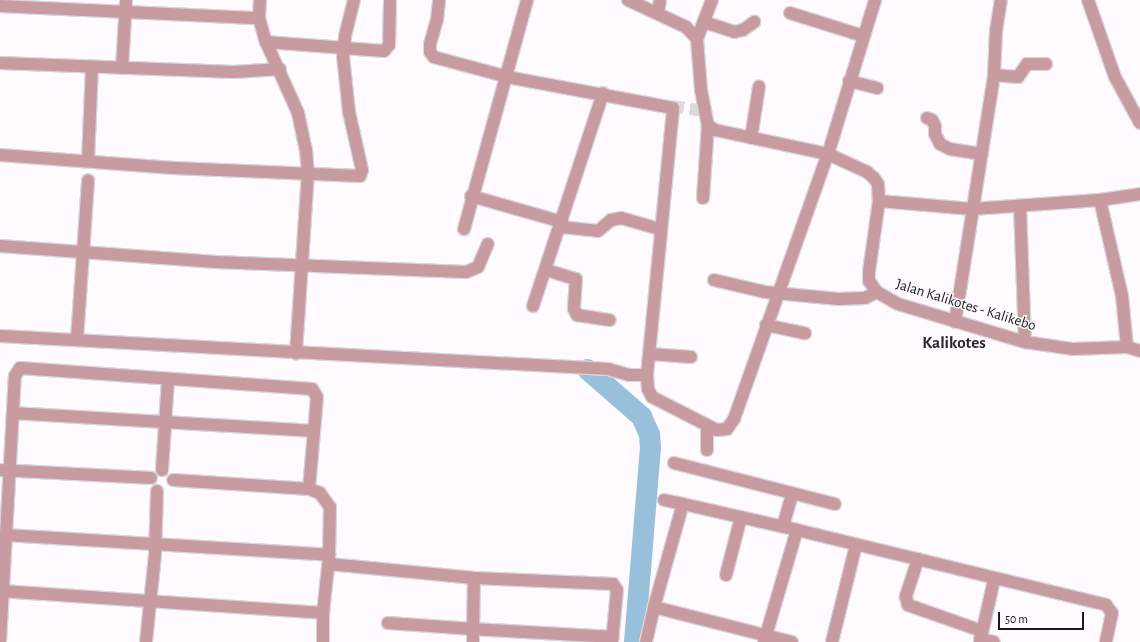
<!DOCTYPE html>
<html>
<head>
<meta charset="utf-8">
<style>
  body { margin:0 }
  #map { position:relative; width:1140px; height:642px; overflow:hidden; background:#fefafe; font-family:"Alegreya Sans",sans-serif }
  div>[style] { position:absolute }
  .river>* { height:21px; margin:-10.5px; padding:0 10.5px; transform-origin:10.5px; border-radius:10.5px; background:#98c0da }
  .minor-tunnel>* { height:12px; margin-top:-6px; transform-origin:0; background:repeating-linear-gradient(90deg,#dcd8dc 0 12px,transparent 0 18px) }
  .roads { filter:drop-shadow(1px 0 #dad6da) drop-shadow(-1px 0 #dad6da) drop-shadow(0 1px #dad6da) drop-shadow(0 -1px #dad6da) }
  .minor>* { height:12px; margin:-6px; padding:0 6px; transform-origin:6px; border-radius:6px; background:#c79ba0 }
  span { translate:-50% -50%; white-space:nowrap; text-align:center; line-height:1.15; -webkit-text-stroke:3px #fefafe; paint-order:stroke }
  .street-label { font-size:15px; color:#1a181a }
  .quarter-label { font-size:17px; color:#2d282d; font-weight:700 }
  .scale { position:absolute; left:998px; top:612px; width:86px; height:18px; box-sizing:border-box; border:2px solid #1a181a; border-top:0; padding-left:5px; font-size:12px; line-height:14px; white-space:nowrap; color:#1a181a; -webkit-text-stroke:3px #fefafe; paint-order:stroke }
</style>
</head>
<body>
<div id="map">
  <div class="river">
    <div style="left:587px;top:369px;width:72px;rotate:41deg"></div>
    <div style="left:641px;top:416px;width:20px;rotate:66deg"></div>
    <div style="left:649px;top:434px;width:13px;rotate:86deg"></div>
    <div style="left:650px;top:447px;width:196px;rotate:94.7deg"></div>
  </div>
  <div class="minor-tunnel">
    <div style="left:672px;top:106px;width:32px;rotate:9deg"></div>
  </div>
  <div class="roads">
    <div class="minor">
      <div style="left:260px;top:0;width:18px;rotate:93deg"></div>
      <div style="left:259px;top:18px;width:25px;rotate:74deg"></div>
      <div style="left:266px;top:42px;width:78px;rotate:65.7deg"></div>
      <div style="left:298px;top:113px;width:38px;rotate:78deg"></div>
      <div style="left:306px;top:150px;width:22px;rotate:85deg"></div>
      <div style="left:308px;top:172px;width:182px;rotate:93.8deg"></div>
      <div style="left:628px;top:0;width:64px;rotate:25deg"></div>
      <div style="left:686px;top:27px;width:16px;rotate:47deg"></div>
      <div style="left:712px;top:0;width:42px;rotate:111deg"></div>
      <div style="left:697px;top:39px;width:51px;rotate:85.5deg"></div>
      <div style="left:701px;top:90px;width:36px;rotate:79deg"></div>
      <div style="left:708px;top:125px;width:9px;rotate:36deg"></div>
      <div style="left:715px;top:130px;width:116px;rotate:12deg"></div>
      <div style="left:828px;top:154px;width:43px;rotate:24.8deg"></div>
      <div style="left:867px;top:172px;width:9px;rotate:41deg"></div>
      <div style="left:874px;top:178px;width:7px;rotate:56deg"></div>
      <div style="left:878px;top:184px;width:17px;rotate:87deg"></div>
      <div style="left:879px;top:201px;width:71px;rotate:98.1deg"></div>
      <div style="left:869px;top:271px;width:10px;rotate:90deg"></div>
      <div style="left:869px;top:281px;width:14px;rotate:54deg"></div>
      <div style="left:877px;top:292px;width:24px;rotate:30deg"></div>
      <div style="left:898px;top:304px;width:133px;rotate:16.7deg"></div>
      <div style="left:1025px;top:342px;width:49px;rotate:8.3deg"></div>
      <div style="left:1073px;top:349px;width:54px;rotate:-2.1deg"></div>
      <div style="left:1127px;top:347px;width:14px;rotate:17deg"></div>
      <div style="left:1088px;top:0;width:82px;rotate:70.7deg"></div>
      <div style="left:1115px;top:77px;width:52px;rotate:61.5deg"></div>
      <div style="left:0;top:6px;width:259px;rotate:2.7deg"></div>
      <div style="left:658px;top:13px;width:13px;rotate:-81deg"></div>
      <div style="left:790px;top:13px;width:77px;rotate:17.3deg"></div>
      <div style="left:704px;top:22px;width:32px;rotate:18deg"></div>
      <div style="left:734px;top:32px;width:9px;rotate:-13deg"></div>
      <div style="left:743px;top:30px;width:14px;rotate:-36deg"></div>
      <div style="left:266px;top:42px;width:118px;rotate:4.4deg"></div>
      <div style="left:384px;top:51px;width:8px;rotate:-50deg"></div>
      <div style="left:389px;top:45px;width:45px;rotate:-88.7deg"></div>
      <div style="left:0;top:63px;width:234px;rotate:2.2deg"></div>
      <div style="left:234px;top:72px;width:46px;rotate:-3.7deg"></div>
      <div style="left:122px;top:68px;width:68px;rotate:-86.6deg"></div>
      <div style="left:994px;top:75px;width:24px;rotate:5deg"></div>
      <div style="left:1018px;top:77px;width:16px;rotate:-55deg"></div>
      <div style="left:1027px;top:64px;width:19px"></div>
      <div style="left:849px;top:81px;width:29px;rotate:14deg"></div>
      <div style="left:927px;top:118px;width:5px;rotate:22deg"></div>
      <div style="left:932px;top:120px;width:7px;rotate:63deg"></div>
      <div style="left:935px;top:126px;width:8px;rotate:90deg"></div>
      <div style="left:935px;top:134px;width:11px;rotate:63deg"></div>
      <div style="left:940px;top:144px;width:11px;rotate:27deg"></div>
      <div style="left:950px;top:149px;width:32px;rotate:9deg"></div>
      <div style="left:751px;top:138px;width:52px;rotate:-81.1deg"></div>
      <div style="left:0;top:155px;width:174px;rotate:4.3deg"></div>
      <div style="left:174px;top:168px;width:186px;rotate:2.5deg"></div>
      <div style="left:360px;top:176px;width:6px;rotate:-72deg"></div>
      <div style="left:362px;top:170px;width:59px;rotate:-102.6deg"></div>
      <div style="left:349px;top:112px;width:56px;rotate:-96.1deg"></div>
      <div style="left:343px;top:56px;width:20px;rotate:-84deg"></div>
      <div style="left:345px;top:36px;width:37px;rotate:-76deg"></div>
      <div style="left:88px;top:161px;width:94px;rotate:-87.6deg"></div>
      <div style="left:471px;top:196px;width:95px;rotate:15.9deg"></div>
      <div style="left:703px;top:198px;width:73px;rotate:-86.1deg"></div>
      <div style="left:1100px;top:200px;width:98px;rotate:77.1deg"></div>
      <div style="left:1122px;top:296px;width:51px;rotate:84.4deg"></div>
      <div style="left:879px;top:201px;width:93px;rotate:4.9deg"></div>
      <div style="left:972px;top:209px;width:128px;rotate:-4deg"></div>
      <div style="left:1100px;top:200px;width:40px;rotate:-8.5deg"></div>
      <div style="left:1020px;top:206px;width:136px;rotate:87.9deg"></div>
      <div style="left:561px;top:227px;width:37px;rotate:6deg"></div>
      <div style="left:598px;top:231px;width:17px;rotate:-40deg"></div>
      <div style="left:611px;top:220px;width:10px;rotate:-11deg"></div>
      <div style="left:621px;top:218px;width:41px;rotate:15.8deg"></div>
      <div style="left:464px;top:229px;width:238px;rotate:-74.6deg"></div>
      <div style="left:0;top:246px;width:217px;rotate:4.2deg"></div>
      <div style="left:216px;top:262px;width:250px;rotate:2.3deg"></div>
      <div style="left:466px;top:272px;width:13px;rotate:-23deg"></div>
      <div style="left:478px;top:267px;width:25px;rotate:-67deg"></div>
      <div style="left:546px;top:270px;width:31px;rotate:17deg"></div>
      <div style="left:576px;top:279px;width:30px;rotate:94deg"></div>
      <div style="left:574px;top:309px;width:7px;rotate:63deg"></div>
      <div style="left:577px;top:315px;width:33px;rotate:9deg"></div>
      <div style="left:714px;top:280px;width:52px;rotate:13.2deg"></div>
      <div style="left:765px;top:292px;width:74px;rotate:5.4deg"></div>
      <div style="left:839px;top:299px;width:26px;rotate:-2deg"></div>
      <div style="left:865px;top:298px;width:13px;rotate:-27deg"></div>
      <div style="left:533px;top:306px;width:224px;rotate:-71.8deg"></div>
      <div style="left:955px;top:322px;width:250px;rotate:-81deg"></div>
      <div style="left:994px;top:75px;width:44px;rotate:-87.4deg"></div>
      <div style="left:996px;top:31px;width:31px;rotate:-81deg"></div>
      <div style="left:766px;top:325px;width:40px;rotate:12deg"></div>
      <div style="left:0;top:336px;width:609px;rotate:3.11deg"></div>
      <div style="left:608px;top:369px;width:22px;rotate:16deg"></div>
      <div style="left:629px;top:375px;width:18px"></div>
      <div style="left:647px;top:375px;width:268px;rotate:-84.4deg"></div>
      <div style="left:673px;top:108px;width:168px;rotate:-169.4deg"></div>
      <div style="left:508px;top:77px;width:77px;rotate:-164.9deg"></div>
      <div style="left:434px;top:57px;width:6px;rotate:-129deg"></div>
      <div style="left:430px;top:52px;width:8px;rotate:-90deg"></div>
      <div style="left:430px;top:44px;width:25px;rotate:-74deg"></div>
      <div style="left:437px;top:20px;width:20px;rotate:-84deg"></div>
      <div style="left:77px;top:339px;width:159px;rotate:-86deg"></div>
      <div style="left:650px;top:354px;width:41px;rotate:4.2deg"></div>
      <div style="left:647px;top:375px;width:14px;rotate:86deg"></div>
      <div style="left:648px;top:389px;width:9px;rotate:63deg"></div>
      <div style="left:652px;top:397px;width:62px;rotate:27deg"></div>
      <div style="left:13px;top:413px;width:301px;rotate:3.4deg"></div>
      <div style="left:707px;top:450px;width:25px;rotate:-90deg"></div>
      <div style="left:707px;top:425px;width:11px;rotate:27deg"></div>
      <div style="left:717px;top:430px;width:10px;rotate:-6deg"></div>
      <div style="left:727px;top:429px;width:12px;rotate:-55deg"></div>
      <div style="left:734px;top:419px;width:281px;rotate:-70.5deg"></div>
      <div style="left:828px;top:154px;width:161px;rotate:-73deg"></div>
      <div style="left:674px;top:463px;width:166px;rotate:14.3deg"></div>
      <div style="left:0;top:470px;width:151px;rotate:3deg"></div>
      <div style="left:162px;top:470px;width:91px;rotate:-86.2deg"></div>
      <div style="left:664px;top:500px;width:19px;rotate:12deg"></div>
      <div style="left:783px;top:526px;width:32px;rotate:-74deg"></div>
      <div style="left:5px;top:535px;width:325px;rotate:3.5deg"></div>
      <div style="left:329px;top:555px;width:48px;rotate:-88.8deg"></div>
      <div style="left:330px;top:507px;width:17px;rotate:-126deg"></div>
      <div style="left:320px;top:493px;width:12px;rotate:-160deg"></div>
      <div style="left:309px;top:489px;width:136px;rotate:-176.2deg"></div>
      <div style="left:918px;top:559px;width:40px;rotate:108deg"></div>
      <div style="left:906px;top:597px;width:8px;rotate:76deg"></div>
      <div style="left:908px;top:605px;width:78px;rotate:19.4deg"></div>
      <div style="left:329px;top:564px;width:146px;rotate:5.5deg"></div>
      <div style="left:474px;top:578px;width:139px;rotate:2.5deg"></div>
      <div style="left:613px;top:584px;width:7px;rotate:56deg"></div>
      <div style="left:617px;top:590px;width:52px;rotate:95.5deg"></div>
      <div style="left:726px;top:575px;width:60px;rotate:-75.5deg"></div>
      <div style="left:474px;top:578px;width:51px;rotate:91.1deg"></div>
      <div style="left:473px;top:629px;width:140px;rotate:3.3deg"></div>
      <div style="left:1px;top:591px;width:323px;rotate:3.9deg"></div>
      <div style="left:388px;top:623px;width:85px;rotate:4deg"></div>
      <div style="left:473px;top:629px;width:13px;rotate:90deg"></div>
      <div style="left:980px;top:639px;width:14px;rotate:12deg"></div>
      <div style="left:0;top:642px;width:266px;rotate:-86.8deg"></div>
      <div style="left:15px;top:376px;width:9px;rotate:-58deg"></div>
      <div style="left:20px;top:368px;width:293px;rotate:4.1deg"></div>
      <div style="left:312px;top:389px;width:9px;rotate:58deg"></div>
      <div style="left:317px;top:397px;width:92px;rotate:95deg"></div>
      <div style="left:146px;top:642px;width:87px;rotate:-84.1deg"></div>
      <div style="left:155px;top:555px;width:64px;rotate:-88.2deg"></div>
      <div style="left:323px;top:642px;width:29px;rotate:-90deg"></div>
      <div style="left:323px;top:613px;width:55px;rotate:-83.8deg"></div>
      <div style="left:646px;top:642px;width:36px;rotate:-77deg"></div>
      <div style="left:764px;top:642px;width:117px;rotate:-73.6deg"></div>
      <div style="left:797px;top:530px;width:318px;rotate:13.6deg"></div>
      <div style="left:1106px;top:605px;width:10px;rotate:53deg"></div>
      <div style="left:1112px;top:613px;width:30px;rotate:102deg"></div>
      <div style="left:792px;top:642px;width:142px;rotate:-165.8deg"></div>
      <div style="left:654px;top:607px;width:107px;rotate:-74.3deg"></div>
      <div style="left:683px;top:504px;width:117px;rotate:12.8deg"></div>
      <div style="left:832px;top:642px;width:100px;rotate:-76.1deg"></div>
      <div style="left:980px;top:642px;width:64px;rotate:-77.3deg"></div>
    </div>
  </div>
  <div class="street-label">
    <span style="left:966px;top:305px;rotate:17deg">Jalan Kalikotes - Kalikebo</span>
  </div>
  <div class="quarter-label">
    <span style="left:954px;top:343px">Kalikotes</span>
  </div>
  <div class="scale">50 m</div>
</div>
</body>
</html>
